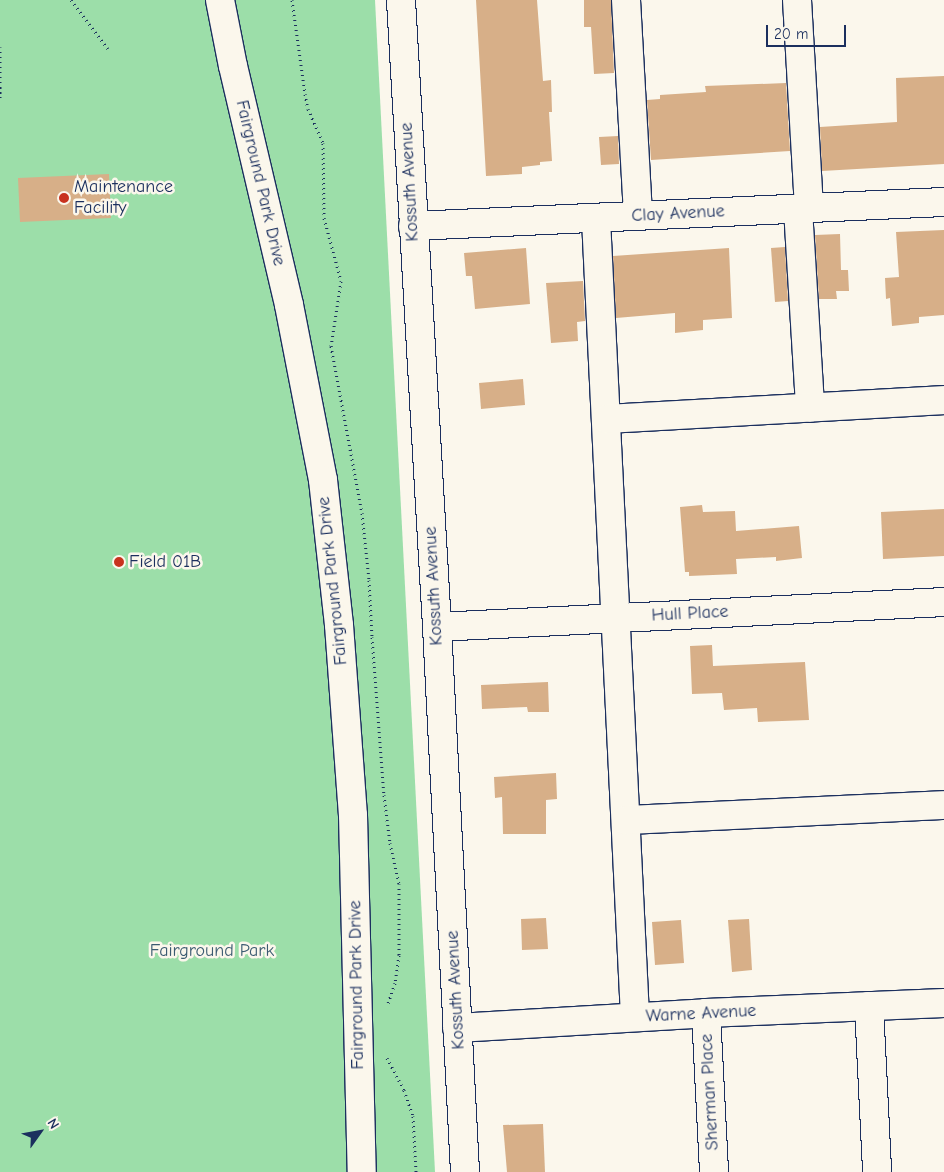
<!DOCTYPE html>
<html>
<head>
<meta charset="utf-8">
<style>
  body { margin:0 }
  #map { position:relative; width:944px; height:1172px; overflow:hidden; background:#fbf7ec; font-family:"Comic Neue",sans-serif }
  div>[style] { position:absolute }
  .green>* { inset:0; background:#9cdea9 }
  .building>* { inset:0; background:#d7af88 }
  .path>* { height:3px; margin-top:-1.5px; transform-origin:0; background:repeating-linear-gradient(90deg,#1b2f5e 0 1px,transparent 0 5px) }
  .roads { filter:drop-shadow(1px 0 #1b2f5e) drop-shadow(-1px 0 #1b2f5e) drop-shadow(0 1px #1b2f5e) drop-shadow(0 -1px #1b2f5e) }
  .minor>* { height:28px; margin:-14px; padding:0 14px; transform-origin:14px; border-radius:14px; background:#fbf7ec }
  .dots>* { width:14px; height:14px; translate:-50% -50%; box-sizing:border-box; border:2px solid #fbf7ec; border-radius:50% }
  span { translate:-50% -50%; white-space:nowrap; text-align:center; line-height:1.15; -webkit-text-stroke:5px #fbf7ec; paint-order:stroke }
  .street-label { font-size:18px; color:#1b2f5e }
  .poi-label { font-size:18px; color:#1b2f5e }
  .left { translate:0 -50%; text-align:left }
  .park-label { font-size:18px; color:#3b5b71 }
  .north { position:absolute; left:15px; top:1107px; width:50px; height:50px; -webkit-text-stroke:4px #fbf7ec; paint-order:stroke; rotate:58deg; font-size:14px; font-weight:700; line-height:20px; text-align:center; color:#1b2f5e }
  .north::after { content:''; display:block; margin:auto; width:18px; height:22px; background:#1b2f5e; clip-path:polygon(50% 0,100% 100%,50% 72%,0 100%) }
  .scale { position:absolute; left:766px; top:25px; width:80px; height:22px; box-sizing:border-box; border:2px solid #1b2f5e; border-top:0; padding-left:6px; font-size:15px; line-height:18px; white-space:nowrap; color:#1b2f5e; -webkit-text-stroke:4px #fbf7ec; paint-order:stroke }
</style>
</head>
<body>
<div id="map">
  <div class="green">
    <div style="clip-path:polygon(0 0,375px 0,435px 1172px,0 1172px)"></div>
  </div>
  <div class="building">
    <div style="clip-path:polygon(476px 0,537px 0,543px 81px,551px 80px,552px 112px,549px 112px,552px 161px,540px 162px,540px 165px,522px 167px,522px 174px,486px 176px)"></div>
    <div style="clip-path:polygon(584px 0,611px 0,614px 73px,594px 74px,591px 27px,584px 27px)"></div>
    <div style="clip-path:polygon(944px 76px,944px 164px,822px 171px,820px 127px,897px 122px,896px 78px)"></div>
    <div style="clip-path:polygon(786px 83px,790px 151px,651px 160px,647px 100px,660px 99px,660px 95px,706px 92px,705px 86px)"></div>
    <div style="clip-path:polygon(618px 136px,619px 164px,601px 165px,599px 137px)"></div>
    <div style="clip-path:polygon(109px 174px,111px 218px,20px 222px,18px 178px)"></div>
    <div style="clip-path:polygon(944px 230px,944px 315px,919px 317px,919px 323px,892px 326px,890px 298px,886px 299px,885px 278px,899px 277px,896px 232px)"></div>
    <div style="clip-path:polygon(840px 234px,841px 270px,848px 270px,849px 291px,836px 291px,837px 299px,819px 299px,815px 235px)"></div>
    <div style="clip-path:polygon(785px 247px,788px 301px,775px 302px,771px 248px)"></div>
    <div style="clip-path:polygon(526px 248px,530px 304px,475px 309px,472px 276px,466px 276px,464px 253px)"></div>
    <div style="clip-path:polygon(729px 248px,732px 318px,703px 320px,703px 330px,675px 333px,675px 313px,616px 318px,613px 256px)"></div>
    <div style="clip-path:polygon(583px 281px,585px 321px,577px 322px,578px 341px,551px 343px,546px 283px)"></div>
    <div style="clip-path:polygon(523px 379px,525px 405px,481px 409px,479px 383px)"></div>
    <div style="clip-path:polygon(702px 505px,703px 512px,735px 511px,736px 531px,799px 526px,802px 558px,776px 561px,776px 557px,736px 559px,737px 574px,689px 576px,689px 572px,685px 572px,680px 507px)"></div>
    <div style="clip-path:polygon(944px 509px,944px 556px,883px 559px,881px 512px)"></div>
    <div style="clip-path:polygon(712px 645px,713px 666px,805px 662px,809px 720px,758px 722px,757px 708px,724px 710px,722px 693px,692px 694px,690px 646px)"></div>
    <div style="clip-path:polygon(548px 682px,549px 712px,528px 712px,527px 707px,482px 709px,481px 685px)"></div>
    <div style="clip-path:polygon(556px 773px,557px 799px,546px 800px,546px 834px,503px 834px,502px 797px,495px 798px,494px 777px)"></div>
    <div style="clip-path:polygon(546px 918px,548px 949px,522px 950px,521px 919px)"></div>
    <div style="clip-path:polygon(749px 919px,752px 970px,732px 972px,728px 920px)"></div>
    <div style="clip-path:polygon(681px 920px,684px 963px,655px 965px,652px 922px)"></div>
    <div style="clip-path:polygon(543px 1124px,545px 1172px,507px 1172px,503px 1125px)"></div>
  </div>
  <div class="path">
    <div style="left:71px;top:0;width:61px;rotate:52.9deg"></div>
    <div style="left:292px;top:0;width:95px;rotate:82.1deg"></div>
    <div style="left:305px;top:94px;width:15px;rotate:79deg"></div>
    <div style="left:308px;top:109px;width:37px;rotate:66deg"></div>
    <div style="left:323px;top:143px;width:75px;rotate:89.2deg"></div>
    <div style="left:324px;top:218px;width:65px;rotate:74.9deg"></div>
    <div style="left:341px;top:281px;width:66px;rotate:98.7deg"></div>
    <div style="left:331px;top:346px;width:170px;rotate:79.5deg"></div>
    <div style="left:362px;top:513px;width:67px;rotate:84deg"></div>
    <div style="left:369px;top:580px;width:57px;rotate:87deg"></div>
    <div style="left:372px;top:637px;width:158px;rotate:85.7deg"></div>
    <div style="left:384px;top:795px;width:48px;rotate:82.9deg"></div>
    <div style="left:390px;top:843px;width:42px;rotate:77.6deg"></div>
    <div style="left:399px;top:884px;width:71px;rotate:90deg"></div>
    <div style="left:399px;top:955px;width:28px;rotate:98deg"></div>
    <div style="left:395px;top:983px;width:24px;rotate:109deg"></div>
    <div style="left:0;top:47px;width:51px;rotate:90deg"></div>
    <div style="left:387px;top:1058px;width:36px;rotate:62deg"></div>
    <div style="left:404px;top:1090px;width:28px;rotate:71deg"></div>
    <div style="left:413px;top:1116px;width:56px;rotate:86.9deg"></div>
  </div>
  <div class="roads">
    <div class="minor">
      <div style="left:220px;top:0;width:67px;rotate:78.9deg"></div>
      <div style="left:233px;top:66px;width:245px;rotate:76.8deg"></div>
      <div style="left:289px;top:305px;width:178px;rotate:79deg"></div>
      <div style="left:323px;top:480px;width:146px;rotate:83.7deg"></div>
      <div style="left:339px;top:625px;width:191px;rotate:85.8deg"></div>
      <div style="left:353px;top:815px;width:357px;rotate:88.6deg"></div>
      <div style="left:401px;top:0;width:628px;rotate:86.71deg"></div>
      <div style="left:437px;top:627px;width:546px;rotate:87.06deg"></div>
      <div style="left:626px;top:0;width:215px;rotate:86.8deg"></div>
      <div style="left:797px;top:0;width:209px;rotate:86.7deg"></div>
      <div style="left:798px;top:209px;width:199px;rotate:86.5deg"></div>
      <div style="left:596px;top:219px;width:799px;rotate:87.2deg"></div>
      <div style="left:413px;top:226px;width:532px;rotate:-2.59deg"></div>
      <div style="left:607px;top:419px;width:338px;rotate:-3.2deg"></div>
      <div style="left:437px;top:627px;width:508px;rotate:-2.82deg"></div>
      <div style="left:626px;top:820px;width:318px;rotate:-2.7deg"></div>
      <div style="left:869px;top:1006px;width:166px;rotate:87.2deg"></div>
      <div style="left:706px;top:1013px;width:159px;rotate:87.1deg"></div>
      <div style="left:457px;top:1028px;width:249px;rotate:-3.4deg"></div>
      <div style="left:706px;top:1013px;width:238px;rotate:-2.4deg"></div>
    </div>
  </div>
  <div class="dots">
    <div style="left:64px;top:198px;background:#c8321e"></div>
    <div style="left:119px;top:562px;background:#c8321e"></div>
  </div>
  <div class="street-label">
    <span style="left:410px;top:182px;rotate:-93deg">Kossuth Avenue</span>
    <span style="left:260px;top:183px;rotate:77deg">Fairground Park Drive</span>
    <span style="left:678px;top:214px;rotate:-3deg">Clay Avenue</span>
    <span style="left:333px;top:581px;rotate:-96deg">Fairground Park Drive</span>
    <span style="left:434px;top:586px;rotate:-93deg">Kossuth Avenue</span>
    <span style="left:690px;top:614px;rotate:-3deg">Hull Place</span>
    <span style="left:357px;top:985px;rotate:-91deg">Fairground Park Drive</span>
    <span style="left:456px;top:990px;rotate:-93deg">Kossuth Avenue</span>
    <span style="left:701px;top:1014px;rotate:-3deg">Warne Avenue</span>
    <span style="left:710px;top:1092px;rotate:-93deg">Sherman Place</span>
  </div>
  <div class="poi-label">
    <span class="left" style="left:74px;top:198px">Maintenance<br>Facility</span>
    <span class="left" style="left:129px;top:562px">Field 01B</span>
  </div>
  <div class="park-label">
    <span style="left:212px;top:951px">Fairground Park</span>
  </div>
  <div class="north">N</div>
  <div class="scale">20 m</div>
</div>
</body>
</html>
